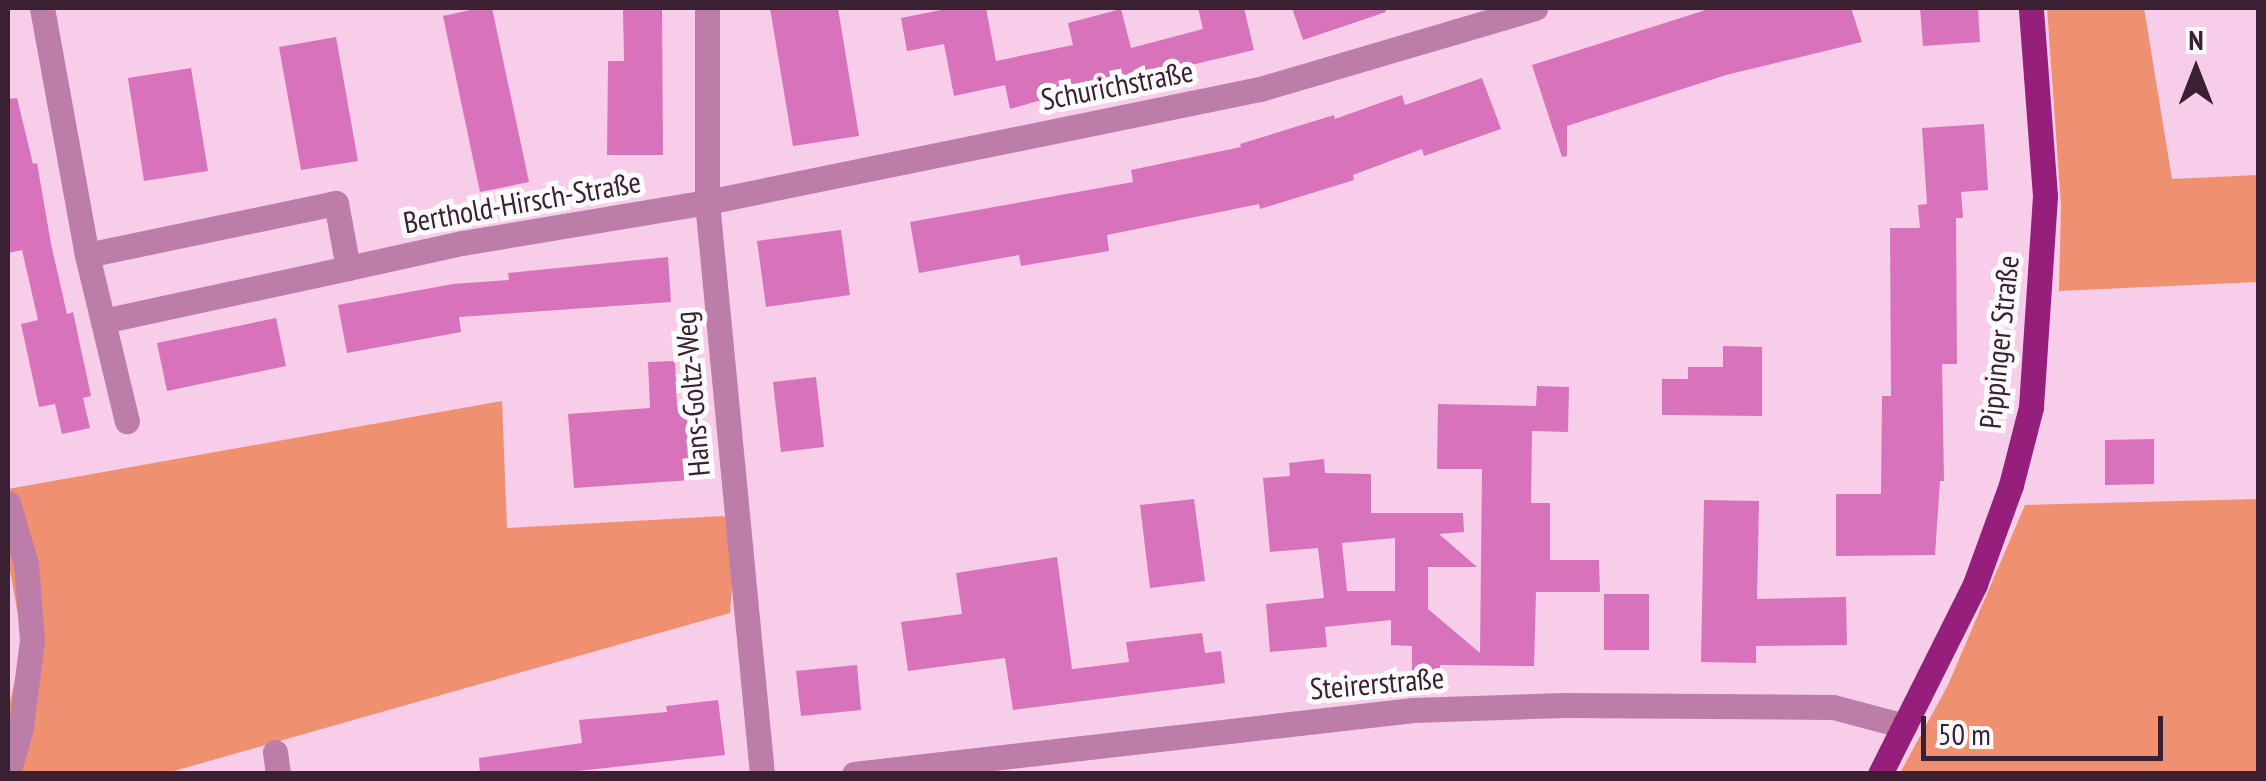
<!DOCTYPE html>
<html>
<head>
<meta charset="utf-8">
<style>
  body { margin:0 }
  #map { position:relative; width:2266px; height:781px; overflow:hidden; background:#f7cde9; font-family:"PT Sans Narrow",sans-serif }
  div>[style] { position:absolute }
  .green>* { inset:0; background:#ef9071 }
  .building>* { inset:0; background:#d873bb }
  .minor>* { height:25px; margin:-12.5px; padding:0 12.5px; transform-origin:12.5px; border-radius:12.5px; background:#bc7da8 }
  .major>* { height:25px; margin:-12.5px; padding:0 12.5px; transform-origin:12.5px; border-radius:12.5px; background:#951f7b }
  span { translate:-50% -50%; white-space:nowrap; text-align:center; line-height:1.15; -webkit-text-stroke:10px #fcfcfc; paint-order:stroke }
  .street-label { font-size:30px; color:#3a2032 }
  .frame { position:absolute; inset:0; border:10px solid #3a2032; pointer-events:none }
  .north { position:absolute; left:2146px; top:20px; width:100px; height:100px; -webkit-text-stroke:8px #fcfcfc; paint-order:stroke; rotate:0deg; font-size:28px; font-weight:700; line-height:40px; text-align:center; color:#3a2032 }
  .north::after { content:''; display:block; margin:auto; width:35px; height:45px; background:#3a2032; clip-path:polygon(50% 0,100% 100%,50% 72%,0 100%) }
  .scale { position:absolute; left:1921px; top:716px; width:242px; height:45px; box-sizing:border-box; border:5px solid #3a2032; border-top:0; padding-left:12px; font-size:30px; line-height:35px; white-space:nowrap; color:#3a2032; -webkit-text-stroke:8px #fcfcfc; paint-order:stroke }
</style>
</head>
<body>
<div id="map">
  <div class="green">
    <div style="clip-path:polygon(2047px 8px,2144px 8px,2172px 179px,2258px 175px,2258px 282px,2059px 291px,2061px 205px)"></div>
    <div style="clip-path:polygon(502px 401px,507px 528px,723px 516px,737px 524px,730px 613px,167px 773px,8px 774px,8px 711px,23px 643px,8px 559px,8px 489px)"></div>
    <div style="clip-path:polygon(2258px 499px,2258px 773px,1900px 773px,1948px 685px,2025px 505px)"></div>
  </div>
  <div class="building">
    <div style="clip-path:polygon(480px 8px,492px 8px,529px 182px,480px 192px,443px 16px)"></div>
    <div style="clip-path:polygon(623px 8px,662px 8px,663px 155px,607px 155px,608px 61px,624px 61px)"></div>
    <div style="clip-path:polygon(770px 8px,838px 8px,859px 136px,793px 146px)"></div>
    <div style="clip-path:polygon(951px 8px,986px 8px,996px 61px,1073px 45px,1068px 23px,1121px 9px,1131px 48px,1203px 29px,1198px 8px,1244px 8px,1254px 50px,1141px 77px,1140px 72px,1010px 109px,1005px 85px,954px 96px,944px 44px,907px 51px,901px 18px)"></div>
    <div style="clip-path:polygon(1292px 8px,1385px 8px,1386px 12px,1303px 40px)"></div>
    <div style="clip-path:polygon(1712px 8px,1851px 8px,1862px 42px,1726px 75px,1567px 126px,1567px 156px,1562px 157px,1532px 65px)"></div>
    <div style="clip-path:polygon(1920px 8px,1978px 8px,1980px 42px,1923px 46px)"></div>
    <div style="clip-path:polygon(336px 37px,358px 161px,301px 170px,279px 47px)"></div>
    <div style="clip-path:polygon(191px 68px,208px 171px,144px 181px,128px 78px)"></div>
    <div style="clip-path:polygon(1482px 78px,1501px 129px,1424px 156px,1422px 149px,1353px 175px,1354px 180px,1260px 209px,1259px 204px,1107px 235px,1109px 251px,1021px 266px,1019px 255px,919px 273px,910px 222px,1133px 182px,1131px 170px,1241px 147px,1240px 144px,1334px 115px,1335px 119px,1402px 95px,1405px 105px)"></div>
    <div style="clip-path:polygon(17px 98px,33px 164px,37px 163px,51px 244px,67px 314px,73px 312px,91px 396px,83px 398px,90px 428px,62px 434px,55px 404px,39px 407px,21px 324px,38px 320px,22px 250px,8px 253px,8px 99px)"></div>
    <div style="clip-path:polygon(1984px 124px,1988px 190px,1961px 192px,1963px 218px,1956px 218px,1957px 364px,1942px 364px,1944px 481px,1940px 481px,1935px 555px,1836px 556px,1836px 494px,1881px 494px,1882px 396px,1891px 396px,1890px 228px,1920px 228px,1918px 205px,1927px 204px,1922px 128px)"></div>
    <div style="clip-path:polygon(841px 230px,850px 295px,766px 307px,757px 241px)"></div>
    <div style="clip-path:polygon(668px 257px,671px 302px,459px 317px,461px 332px,347px 353px,338px 305px,453px 284px,509px 280px,508px 273px)"></div>
    <div style="clip-path:polygon(276px 318px,286px 366px,167px 391px,157px 343px)"></div>
    <div style="clip-path:polygon(1723px 346px,1762px 347px,1762px 416px,1662px 415px,1662px 379px,1688px 379px,1688px 367px,1723px 367px)"></div>
    <div style="clip-path:polygon(675px 361px,677px 406px,686px 406px,692px 480px,574px 488px,568px 414px,650px 408px,648px 362px)"></div>
    <div style="clip-path:polygon(816px 377px,824px 447px,781px 452px,773px 382px)"></div>
    <div style="clip-path:polygon(evenodd,1537px 386px,1569px 387px,1568px 432px,1532px 431px,1531px 503px,1550px 503px,1550px 560px,1599px 560px,1600px 592px,1536px 592px,1534px 666px,1440px 665px,1440px 670px,1412px 670px,1412px 646px,1391px 645px,1391px 620px,1325px 627px,1327px 647px,1270px 652px,1266px 604px,1324px 598px,1318px 548px,1270px 552px,1263px 478px,1290px 476px,1289px 463px,1324px 459px,1325px 473px,1371px 474px,1371px 513px,1463px 513px,1464px 532px,1439px 534px,1477px 567px,1428px 567px,1428px 609px,1480px 653px,1482px 469px,1437px 469px,1438px 404px,1536px 406px,1537px 386px,1395px 538px,1395px 591px,1347px 591px,1342px 543px,1395px 538px)"></div>
    <div style="clip-path:polygon(2154px 439px,2154px 484px,2105px 485px,2105px 440px)"></div>
    <div style="clip-path:polygon(1194px 499px,1205px 581px,1150px 588px,1140px 505px)"></div>
    <div style="clip-path:polygon(1704px 500px,1759px 501px,1757px 599px,1846px 597px,1847px 645px,1756px 646px,1756px 663px,1701px 662px)"></div>
    <div style="clip-path:polygon(1057px 557px,1072px 669px,1129px 662px,1126px 642px,1202px 633px,1205px 653px,1221px 651px,1225px 683px,1013px 710px,1005px 658px,908px 671px,901px 622px,962px 614px,956px 573px)"></div>
    <div style="clip-path:polygon(1604px 594px,1649px 594px,1649px 650px,1604px 650px)"></div>
    <div style="clip-path:polygon(857px 665px,861px 710px,801px 716px,796px 671px)"></div>
    <div style="clip-path:polygon(718px 700px,725px 755px,550px 774px,480px 774px,479px 758px,582px 743px,579px 720px,667px 712px,666px 706px)"></div>
  </div>
  <div class="minor">
    <div style="left:42px;top:8px;width:251px;rotate:79.7deg"></div>
    <div style="left:87px;top:255px;width:171px;rotate:76.5deg"></div>
    <div style="left:707px;top:8px;width:194px;rotate:90deg"></div>
    <div style="left:707px;top:202px;width:575px;rotate:84.51deg"></div>
    <div style="left:87px;top:255px;width:254px;rotate:-11.8deg"></div>
    <div style="left:336px;top:203px;width:66px;rotate:79.5deg"></div>
    <div style="left:348px;top:268px;width:117px;rotate:-12.4deg"></div>
    <div style="left:462px;top:243px;width:248px;rotate:-9.5deg"></div>
    <div style="left:707px;top:202px;width:564px;rotate:-11.55deg"></div>
    <div style="left:1260px;top:89px;width:287px;rotate:-16.4deg"></div>
    <div style="left:103px;top:321px;width:251px;rotate:-12.2deg"></div>
    <div style="left:8px;top:503px;width:64px;rotate:73.6deg"></div>
    <div style="left:26px;top:564px;width:76px;rotate:85.5deg"></div>
    <div style="left:32px;top:640px;width:88px;rotate:97.2deg"></div>
    <div style="left:21px;top:727px;width:49px;rotate:105.5deg"></div>
    <div style="left:275px;top:752px;width:22px;rotate:82deg"></div>
    <div style="left:854px;top:774px;width:563px;rotate:-6.53deg"></div>
    <div style="left:1413px;top:710px;width:151px;rotate:-1.9deg"></div>
    <div style="left:1564px;top:705px;width:269px;rotate:0.4deg"></div>
    <div style="left:1833px;top:707px;width:74px;rotate:14.8deg"></div>
  </div>
  <div class="major">
    <div style="left:1880px;top:774px;width:212px;rotate:-63.4deg"></div>
    <div style="left:1975px;top:584px;width:105px;rotate:-70deg"></div>
    <div style="left:2011px;top:485px;width:81px;rotate:-75.6deg"></div>
    <div style="left:2031px;top:407px;width:211px;rotate:-86.2deg"></div>
    <div style="left:2045px;top:196px;width:189px;rotate:-94.3deg"></div>
  </div>
  <div class="street-label">
    <span style="left:1117px;top:85px;rotate:-11deg">Schurichstraße</span>
    <span style="left:522px;top:202px;rotate:-10deg">Berthold-Hirsch-Straße</span>
    <span style="left:1999px;top:342px;rotate:-84deg">Pippinger Straße</span>
    <span style="left:692px;top:394px;rotate:-95deg">Hans-Goltz-Weg</span>
    <span style="left:1377px;top:683px;rotate:-5deg">Steirerstraße</span>
  </div>
  <div class="frame"></div>
  <div class="north">N</div>
  <div class="scale">50 m</div>
</div>
</body>
</html>
